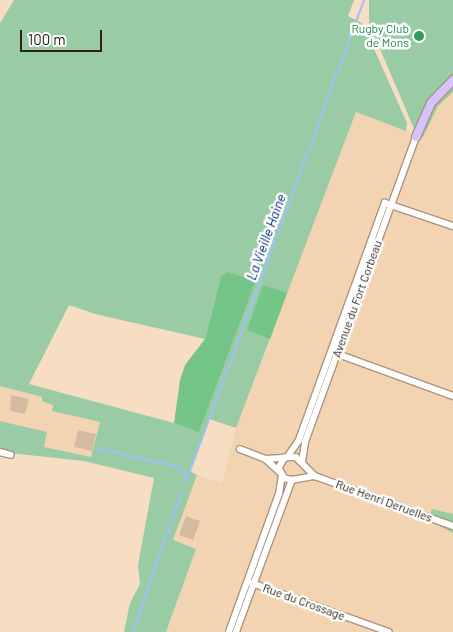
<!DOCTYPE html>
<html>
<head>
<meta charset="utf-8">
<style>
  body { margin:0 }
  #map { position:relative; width:453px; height:632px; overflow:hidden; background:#f7dec3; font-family:Barlow,sans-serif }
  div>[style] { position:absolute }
  .built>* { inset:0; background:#f2d4b3 }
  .green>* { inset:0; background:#99cba4 }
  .forest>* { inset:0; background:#75c589 }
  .stream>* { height:2px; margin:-1px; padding:0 1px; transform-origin:1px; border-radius:1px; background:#9fc0fc }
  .building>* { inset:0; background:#d3bba1 }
  .roads { filter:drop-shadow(1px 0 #ac947b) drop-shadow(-1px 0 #ac947b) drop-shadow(0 1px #ac947b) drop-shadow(0 -1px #ac947b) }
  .minor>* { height:5.5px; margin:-2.75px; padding:0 2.75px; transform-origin:2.75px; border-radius:2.75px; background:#fff }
  .highway>* { height:8px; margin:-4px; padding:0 4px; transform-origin:4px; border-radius:4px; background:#d6c3fd }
  .dots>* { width:14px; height:14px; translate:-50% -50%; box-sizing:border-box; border:2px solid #fff; border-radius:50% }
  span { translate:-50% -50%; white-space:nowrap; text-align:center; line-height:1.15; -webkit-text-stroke:5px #fff; paint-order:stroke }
  .leisure-label { font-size:12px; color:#27864d }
  .right { translate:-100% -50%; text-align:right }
  .street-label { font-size:12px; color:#2b2117 }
  .water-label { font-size:14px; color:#02297c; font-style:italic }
  .scale { position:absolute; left:20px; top:30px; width:82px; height:22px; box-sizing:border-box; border:2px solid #2b2117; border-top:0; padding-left:6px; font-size:15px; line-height:18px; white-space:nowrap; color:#2b2117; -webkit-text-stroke:4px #fff; paint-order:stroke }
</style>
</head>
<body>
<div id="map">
  <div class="built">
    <div style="clip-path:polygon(453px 86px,453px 632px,166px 632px,196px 549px,172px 540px,197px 475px,222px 483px,236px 428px,356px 112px,420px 136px,432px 109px)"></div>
    <div style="clip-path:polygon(0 386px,43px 397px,53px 404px,52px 411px,100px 422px,92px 457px,44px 447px,47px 432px,0 421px)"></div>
  </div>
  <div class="green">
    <div style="clip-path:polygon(evenodd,14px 0,354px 0,348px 16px,363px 24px,407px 123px,406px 131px,356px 112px,236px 428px,209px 419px,190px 471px,197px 475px,173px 540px,196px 549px,166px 632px,124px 632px,130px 603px,140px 584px,138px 565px,154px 478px,84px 461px,0 452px,0 421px,47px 432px,44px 447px,91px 457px,100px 422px,52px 411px,53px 405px,42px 401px,42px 397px,0 386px,0 23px,14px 0,221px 276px,256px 281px,199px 433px,174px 423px,29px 384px,69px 305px,95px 314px,205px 339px,221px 276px)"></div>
    <div style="clip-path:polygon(369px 0,453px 0,453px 77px,431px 97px,415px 131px,369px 23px)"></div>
    <div style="clip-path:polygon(453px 86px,453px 92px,438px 106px,423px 137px,420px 136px,432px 109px)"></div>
    <div style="clip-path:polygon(432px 509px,453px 514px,453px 533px,428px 520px)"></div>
  </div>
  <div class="forest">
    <div style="clip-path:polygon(228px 272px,256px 281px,199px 433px,174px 423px,180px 380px,185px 365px,205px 339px,221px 276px)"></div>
    <div style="clip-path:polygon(263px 285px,287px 293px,270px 339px,247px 330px)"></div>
  </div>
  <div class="stream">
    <div style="left:95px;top:448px;width:82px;rotate:12.7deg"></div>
    <div style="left:175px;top:466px;width:9px;rotate:32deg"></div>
    <div style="left:183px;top:471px;width:9px;rotate:69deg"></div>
    <div style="left:186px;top:482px;width:514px;rotate:-69.73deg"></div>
    <div style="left:133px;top:632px;width:149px;rotate:-70.8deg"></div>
  </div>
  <div class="building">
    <div style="clip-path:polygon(11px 395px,29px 399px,25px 414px,10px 411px)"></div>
    <div style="clip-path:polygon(78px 430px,96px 434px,92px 451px,74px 447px)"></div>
    <div style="clip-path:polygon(186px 516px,200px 521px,193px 540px,179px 535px)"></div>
  </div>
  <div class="roads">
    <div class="minor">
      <div style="left:335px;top:353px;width:126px;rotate:20deg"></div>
      <div style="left:240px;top:449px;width:28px;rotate:21deg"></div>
      <div style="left:266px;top:459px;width:18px;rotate:43deg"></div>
      <div style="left:0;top:452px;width:11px;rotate:15deg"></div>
      <div style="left:288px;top:456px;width:19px;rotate:-55deg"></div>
      <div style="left:299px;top:440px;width:252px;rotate:-70.1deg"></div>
      <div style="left:385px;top:203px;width:72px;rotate:18.7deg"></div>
      <div style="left:285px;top:458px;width:12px;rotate:121deg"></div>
      <div style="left:279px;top:468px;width:11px;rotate:63deg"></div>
      <div style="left:284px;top:478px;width:8px;rotate:14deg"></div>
      <div style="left:292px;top:480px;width:23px;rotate:-10deg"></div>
      <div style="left:266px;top:459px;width:30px;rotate:-4deg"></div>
      <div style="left:296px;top:457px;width:27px;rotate:45deg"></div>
      <div style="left:315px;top:476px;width:147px;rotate:19.9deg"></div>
      <div style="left:302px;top:462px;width:20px;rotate:-81deg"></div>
      <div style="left:305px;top:442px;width:325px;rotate:-70deg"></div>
      <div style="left:252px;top:583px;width:145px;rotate:19.7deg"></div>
      <div style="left:229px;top:632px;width:147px;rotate:-70.1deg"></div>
      <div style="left:279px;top:494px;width:19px;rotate:-81deg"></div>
      <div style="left:236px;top:632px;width:162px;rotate:-69.8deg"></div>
    </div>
    <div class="highway">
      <div style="left:416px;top:137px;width:37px;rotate:-66deg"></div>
      <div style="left:431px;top:103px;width:32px;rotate:-46deg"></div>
    </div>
  </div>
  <div class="dots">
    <div style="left:419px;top:36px;background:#2e9e5b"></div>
  </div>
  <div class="leisure-label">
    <span class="right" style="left:409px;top:36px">Rugby Club<br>de Mons</span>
  </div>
  <div class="street-label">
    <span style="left:357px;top:299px;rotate:-70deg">Avenue du Fort Corbeau</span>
    <span style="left:384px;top:501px;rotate:20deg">Rue Henri Deruelles</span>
    <span style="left:304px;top:602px;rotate:20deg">Rue du Crossage</span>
  </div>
  <div class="water-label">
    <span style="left:266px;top:237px;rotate:-70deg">La Vieille Haine</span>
  </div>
  <div class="scale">100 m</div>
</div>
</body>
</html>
